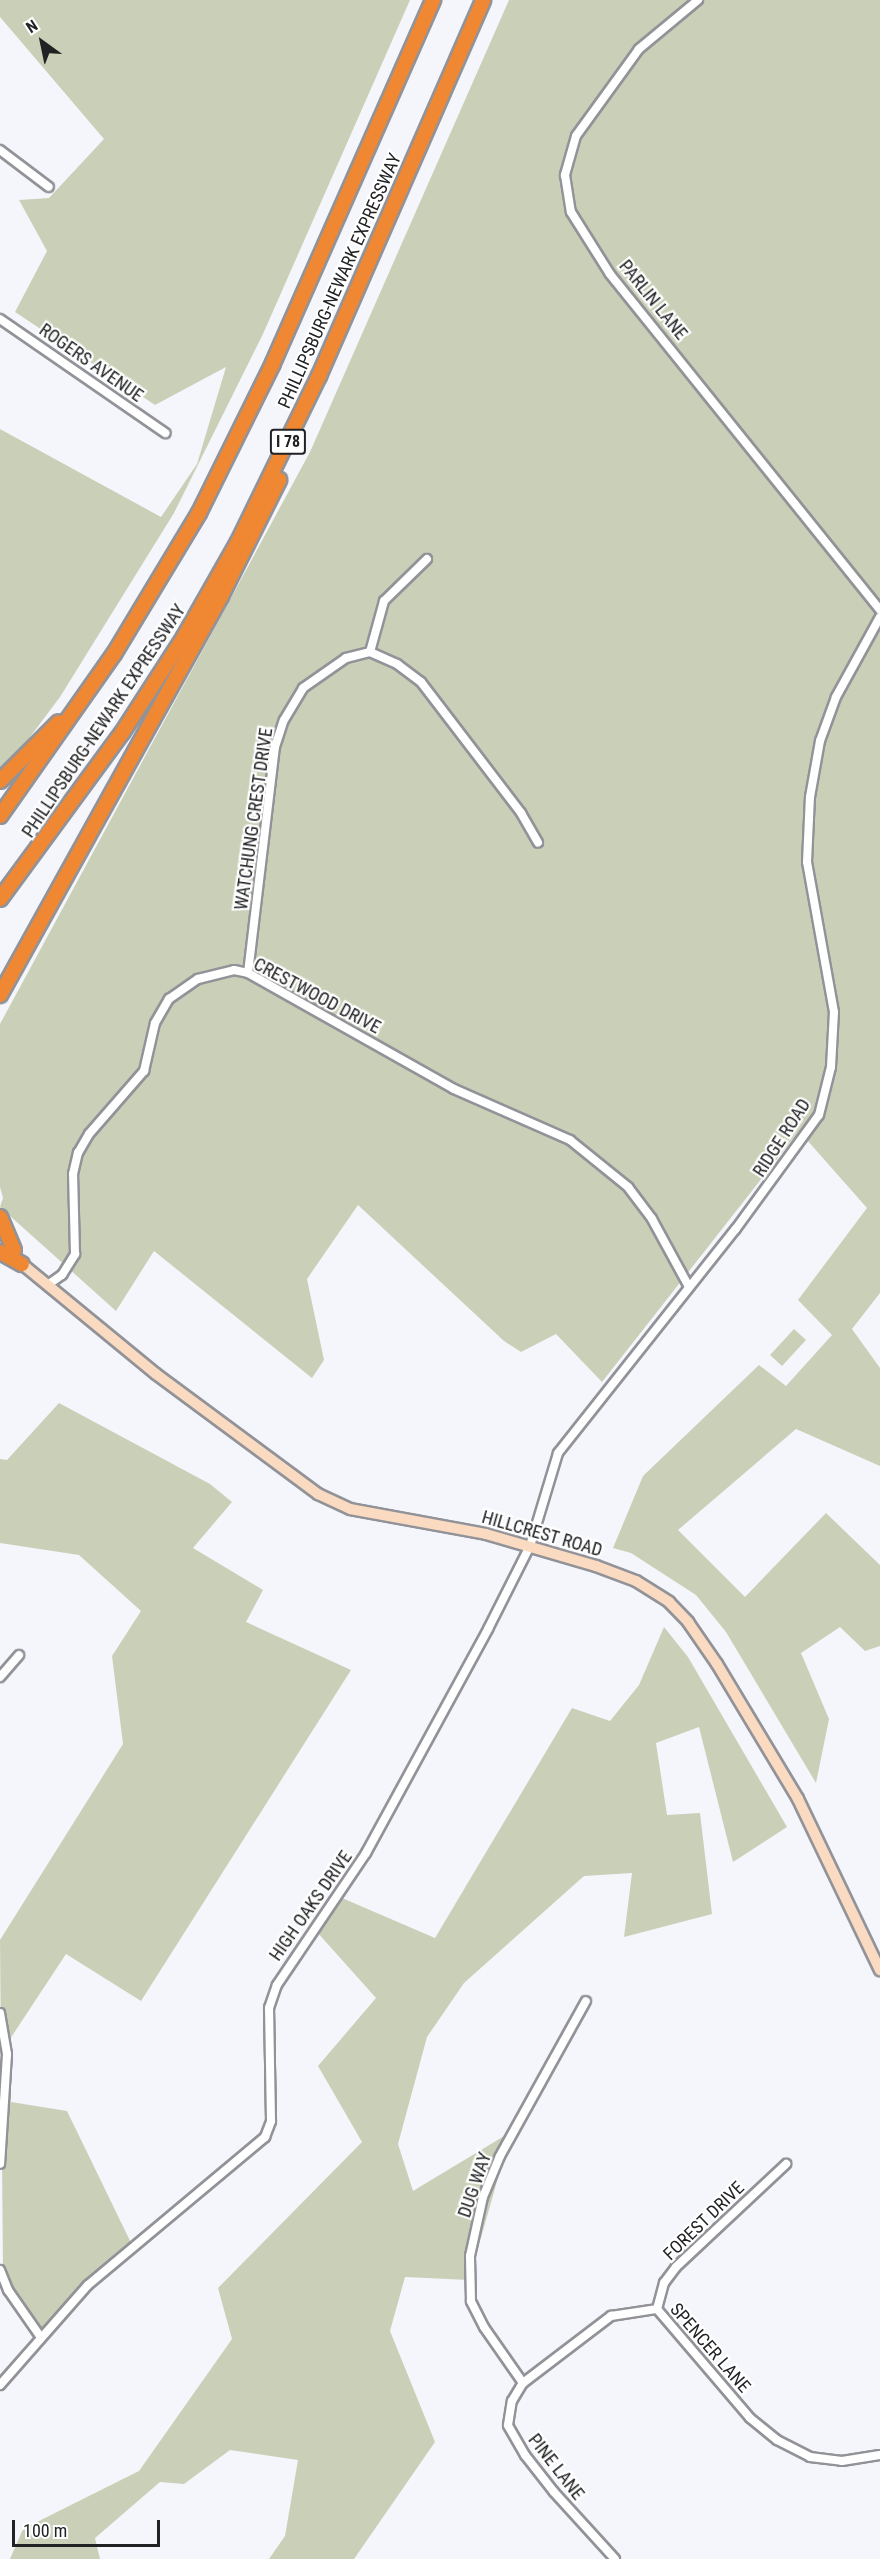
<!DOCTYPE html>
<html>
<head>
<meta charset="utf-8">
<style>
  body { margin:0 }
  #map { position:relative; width:880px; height:2559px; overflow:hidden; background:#f4f6fc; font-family:"Roboto Condensed",sans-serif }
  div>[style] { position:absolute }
  .green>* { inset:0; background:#cad0b7 }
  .roads { filter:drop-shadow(2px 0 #929398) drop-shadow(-2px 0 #929398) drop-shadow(0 2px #929398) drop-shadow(0 -2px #929398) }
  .minor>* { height:8px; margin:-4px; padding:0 4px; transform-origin:4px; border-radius:4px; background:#fff }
  .secondary>* { height:10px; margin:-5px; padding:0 5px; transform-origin:5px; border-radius:5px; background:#fadbc2 }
  .motorway>* { height:14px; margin:-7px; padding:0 7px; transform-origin:7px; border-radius:7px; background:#f08732 }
  span { translate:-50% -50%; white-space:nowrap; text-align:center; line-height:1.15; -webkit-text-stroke:4.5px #fff; paint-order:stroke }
  .shield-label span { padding:2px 4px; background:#fff; border:2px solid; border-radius:4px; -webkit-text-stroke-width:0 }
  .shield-label { font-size:16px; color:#212224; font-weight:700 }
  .street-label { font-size:18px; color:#212224 }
  .north { position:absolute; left:12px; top:12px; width:60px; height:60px; -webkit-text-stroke:4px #fff; paint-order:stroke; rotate:327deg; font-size:16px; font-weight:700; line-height:24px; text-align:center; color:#212224 }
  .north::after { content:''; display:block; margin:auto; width:21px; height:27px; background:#212224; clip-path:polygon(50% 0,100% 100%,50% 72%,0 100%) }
  .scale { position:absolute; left:12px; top:2520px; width:148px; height:27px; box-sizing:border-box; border:3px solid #212224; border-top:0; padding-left:8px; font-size:18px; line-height:21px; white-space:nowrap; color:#212224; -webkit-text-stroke:4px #fff; paint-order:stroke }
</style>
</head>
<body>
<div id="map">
  <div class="green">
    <div style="clip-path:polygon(0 0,410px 0,263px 334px,174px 513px,60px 697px,0 777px,0 429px,161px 517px,197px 464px,226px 367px,155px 405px,15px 312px,47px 251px,19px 200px,49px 198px,104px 139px,0 17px)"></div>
    <div style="clip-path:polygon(509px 0,880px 0,880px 1293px,852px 1329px,880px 1368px,880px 1466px,796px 1429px,678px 1530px,745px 1597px,826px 1513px,880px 1565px,880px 1646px,865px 1651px,840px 1627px,801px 1653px,829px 1719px,816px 1783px,726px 1632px,696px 1595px,631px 1553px,613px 1548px,643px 1476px,759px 1365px,786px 1386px,832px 1335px,798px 1300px,867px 1208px,799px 1131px,602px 1382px,556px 1334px,521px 1352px,504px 1341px,358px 1205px,307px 1279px,324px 1360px,312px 1378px,154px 1251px,116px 1311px,0 1207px,3px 1198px,0 1187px,0 1024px,310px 452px)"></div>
    <div style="clip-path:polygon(794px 1329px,806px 1340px,782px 1366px,770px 1355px)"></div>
    <div style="clip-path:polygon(59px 1403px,210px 1484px,232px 1502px,193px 1548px,263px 1590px,246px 1622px,351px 1670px,141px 2001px,66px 1954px,10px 2039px,11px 2102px,67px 2111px,134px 2249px,43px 2337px,3px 2270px,0 1940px,123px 1744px,112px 1656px,141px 1611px,79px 1555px,0 1543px,0 1459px,7px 1460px)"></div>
    <div style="clip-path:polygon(664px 1627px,688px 1657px,787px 1827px,733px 1862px,699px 1727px,656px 1743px,667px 1815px,700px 1813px,712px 1914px,624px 1937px,632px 1873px,584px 1876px,464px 1983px,427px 2037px,398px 2144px,413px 2191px,511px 2132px,469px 2280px,405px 2277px,390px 2331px,435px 2442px,354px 2559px,269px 2559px,285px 2536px,298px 2460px,230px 2450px,184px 2484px,160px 2482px,95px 2538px,100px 2559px,10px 2559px,23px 2529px,139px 2471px,232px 2339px,218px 2288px,362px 2142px,318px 2066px,376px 1998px,317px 1932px,342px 1898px,435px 1938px,572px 1708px,610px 1721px,639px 1685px)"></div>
  </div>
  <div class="roads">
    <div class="minor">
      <div style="left:698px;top:0;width:77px;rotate:140.3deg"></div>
      <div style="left:639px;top:49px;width:107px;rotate:125.9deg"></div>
      <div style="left:576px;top:136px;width:41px;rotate:105.8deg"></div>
      <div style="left:565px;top:175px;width:37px;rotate:81deg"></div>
      <div style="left:571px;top:212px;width:73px;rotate:57.8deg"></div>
      <div style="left:610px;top:274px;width:431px;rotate:51.2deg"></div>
      <div style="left:0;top:150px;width:61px;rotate:37.1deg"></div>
      <div style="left:0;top:319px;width:201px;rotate:34.6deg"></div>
      <div style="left:370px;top:652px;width:53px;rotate:-74.6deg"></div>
      <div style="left:384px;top:601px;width:60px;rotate:-44.3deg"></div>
      <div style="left:248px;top:973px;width:228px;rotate:-83.2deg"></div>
      <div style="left:275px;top:747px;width:28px;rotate:-72deg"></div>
      <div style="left:284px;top:720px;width:37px;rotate:-59deg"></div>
      <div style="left:303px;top:688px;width:52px;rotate:-34.9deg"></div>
      <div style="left:346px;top:658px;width:25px;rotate:-14deg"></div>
      <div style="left:370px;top:652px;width:30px;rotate:24deg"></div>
      <div style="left:397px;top:664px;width:30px;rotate:37deg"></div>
      <div style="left:421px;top:682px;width:165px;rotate:52.6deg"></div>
      <div style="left:521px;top:813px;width:34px;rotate:60deg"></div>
      <div style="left:49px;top:1284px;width:16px;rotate:-35deg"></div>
      <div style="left:62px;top:1275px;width:25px;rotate:-58deg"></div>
      <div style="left:75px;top:1254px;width:80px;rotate:-91.4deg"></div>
      <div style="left:73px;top:1174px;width:22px;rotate:-77deg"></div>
      <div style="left:78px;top:1153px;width:22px;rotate:-60deg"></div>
      <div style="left:89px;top:1134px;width:84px;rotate:-48.9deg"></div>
      <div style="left:144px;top:1071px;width:49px;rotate:-77.1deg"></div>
      <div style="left:155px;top:1023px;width:28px;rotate:-60deg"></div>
      <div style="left:169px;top:999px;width:35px;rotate:-35deg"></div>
      <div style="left:198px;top:979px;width:37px;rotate:-14deg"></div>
      <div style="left:234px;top:970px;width:14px;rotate:12deg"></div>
      <div style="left:248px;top:973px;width:236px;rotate:29.4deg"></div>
      <div style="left:454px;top:1089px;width:127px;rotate:23.7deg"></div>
      <div style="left:570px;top:1140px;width:75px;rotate:39deg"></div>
      <div style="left:628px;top:1187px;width:40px;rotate:53deg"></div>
      <div style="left:652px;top:1219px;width:77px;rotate:61.4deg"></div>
      <div style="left:0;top:1677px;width:29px;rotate:-49deg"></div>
      <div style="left:0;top:2013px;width:42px;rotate:80.3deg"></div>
      <div style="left:7px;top:2054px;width:110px;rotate:93.6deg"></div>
      <div style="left:0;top:2270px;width:22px;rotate:68deg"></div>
      <div style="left:8px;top:2290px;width:56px;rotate:55.2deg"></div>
      <div style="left:657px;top:2309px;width:27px;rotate:-75deg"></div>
      <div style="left:664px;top:2283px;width:20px;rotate:-53deg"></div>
      <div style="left:676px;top:2267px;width:151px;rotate:-43.1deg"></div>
      <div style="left:523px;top:2383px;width:68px;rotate:-124.9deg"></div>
      <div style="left:484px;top:2327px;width:29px;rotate:-117deg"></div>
      <div style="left:471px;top:2301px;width:45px;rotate:-91.3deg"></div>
      <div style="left:470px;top:2256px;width:60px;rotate:-77.6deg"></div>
      <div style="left:483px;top:2197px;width:44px;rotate:-67.5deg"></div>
      <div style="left:500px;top:2156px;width:177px;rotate:-61deg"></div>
      <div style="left:0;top:2385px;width:133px;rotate:-48.7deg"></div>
      <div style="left:88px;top:2285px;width:231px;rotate:-39.9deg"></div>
      <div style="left:265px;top:2137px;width:17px;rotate:-69deg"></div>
      <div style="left:271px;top:2121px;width:113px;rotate:-91deg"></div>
      <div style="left:269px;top:2008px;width:24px;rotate:-71deg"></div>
      <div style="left:277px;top:1985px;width:159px;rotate:-56deg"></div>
      <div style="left:366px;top:1853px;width:255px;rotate:-61.4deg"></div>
      <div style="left:488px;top:1629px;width:93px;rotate:-63.2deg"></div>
      <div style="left:530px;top:1546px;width:97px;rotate:-73.2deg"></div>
      <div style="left:558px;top:1453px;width:285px;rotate:-51.6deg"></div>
      <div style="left:735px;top:1230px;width:142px;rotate:-53.9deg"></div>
      <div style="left:819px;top:1115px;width:49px;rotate:-76deg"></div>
      <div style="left:831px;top:1067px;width:55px;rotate:-86.9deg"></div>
      <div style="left:834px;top:1012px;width:152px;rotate:-100.2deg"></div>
      <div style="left:807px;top:862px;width:65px;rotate:-87.4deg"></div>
      <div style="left:810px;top:797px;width:57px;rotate:-79.9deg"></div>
      <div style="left:820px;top:741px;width:47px;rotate:-70deg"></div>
      <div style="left:836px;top:697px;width:91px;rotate:-61.2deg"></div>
      <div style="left:615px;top:2559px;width:91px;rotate:-132.3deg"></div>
      <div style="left:554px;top:2492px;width:47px;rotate:-128.1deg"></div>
      <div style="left:525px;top:2455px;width:34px;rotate:-120deg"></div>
      <div style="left:508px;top:2425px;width:24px;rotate:-81deg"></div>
      <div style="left:512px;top:2401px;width:21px;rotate:-59deg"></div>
      <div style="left:523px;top:2383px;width:111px;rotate:-37.3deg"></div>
      <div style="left:611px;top:2316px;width:47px;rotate:-8.7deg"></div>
      <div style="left:657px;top:2309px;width:143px;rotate:49.5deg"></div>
      <div style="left:750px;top:2418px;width:35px;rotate:39deg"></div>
      <div style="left:777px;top:2440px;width:37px;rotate:27deg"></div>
      <div style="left:810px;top:2457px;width:32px;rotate:7deg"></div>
      <div style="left:842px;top:2461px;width:38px;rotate:-9deg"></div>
    </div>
    <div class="secondary">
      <div style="left:16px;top:1259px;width:181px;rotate:39.4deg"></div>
      <div style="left:156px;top:1374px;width:202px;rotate:36.5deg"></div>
      <div style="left:318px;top:1494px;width:35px;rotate:25deg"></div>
      <div style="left:350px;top:1509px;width:138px;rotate:10.4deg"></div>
      <div style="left:486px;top:1534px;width:115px;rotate:16.2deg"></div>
      <div style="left:596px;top:1566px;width:43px;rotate:20.6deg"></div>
      <div style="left:636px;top:1581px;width:39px;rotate:32deg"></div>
      <div style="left:669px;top:1602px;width:28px;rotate:46deg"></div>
      <div style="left:688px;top:1622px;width:51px;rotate:55.4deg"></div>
      <div style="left:717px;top:1664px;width:157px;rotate:59deg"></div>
      <div style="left:798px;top:1799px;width:190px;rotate:64.4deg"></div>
    </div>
    <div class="motorway">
      <div style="left:0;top:781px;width:83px;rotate:-45deg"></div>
      <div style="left:0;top:816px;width:198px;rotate:-54.9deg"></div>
      <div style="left:114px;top:654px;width:165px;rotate:-58.9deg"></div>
      <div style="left:199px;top:513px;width:167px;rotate:-63.7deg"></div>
      <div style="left:273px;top:363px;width:397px;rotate:-66.2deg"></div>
      <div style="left:0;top:899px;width:206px;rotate:-53.7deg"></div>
      <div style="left:122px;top:733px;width:114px;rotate:-57.1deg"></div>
      <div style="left:184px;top:637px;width:109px;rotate:-60.4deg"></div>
      <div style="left:238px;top:542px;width:185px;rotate:-64deg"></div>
      <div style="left:319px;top:376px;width:410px;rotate:-66.4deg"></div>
      <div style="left:0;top:995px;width:456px;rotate:-61deg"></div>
      <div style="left:221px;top:596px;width:130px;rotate:-63.4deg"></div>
      <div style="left:0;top:1217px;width:36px;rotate:67deg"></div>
      <div style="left:0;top:1252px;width:25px;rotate:29deg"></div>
    </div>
  </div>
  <div class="shield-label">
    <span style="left:288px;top:442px">I 78</span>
  </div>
  <div class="street-label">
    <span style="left:340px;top:281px;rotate:-66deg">PHILLIPSBURG-NEWARK EXPRESSWAY</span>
    <span style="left:653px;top:300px;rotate:51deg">PARLIN LANE</span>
    <span style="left:91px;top:363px;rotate:35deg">ROGERS AVENUE</span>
    <span style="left:104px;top:721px;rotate:-56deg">PHILLIPSBURG-NEWARK EXPRESSWAY</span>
    <span style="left:254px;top:819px;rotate:-82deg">WATCHUNG CREST DRIVE</span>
    <span style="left:317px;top:996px;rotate:28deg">CRESTWOOD DRIVE</span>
    <span style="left:782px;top:1138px;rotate:-57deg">RIDGE ROAD</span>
    <span style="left:542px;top:1534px;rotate:16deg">HILLCREST ROAD</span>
    <span style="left:311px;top:1906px;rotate:-55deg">HIGH OAKS DRIVE</span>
    <span style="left:475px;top:2185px;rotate:-71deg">DUG WAY</span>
    <span style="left:704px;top:2221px;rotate:-44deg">FOREST DRIVE</span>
    <span style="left:710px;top:2348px;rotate:49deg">SPENCER LANE</span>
    <span style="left:556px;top:2467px;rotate:52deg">PINE LANE</span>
  </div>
  <div class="north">N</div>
  <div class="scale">100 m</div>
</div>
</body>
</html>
